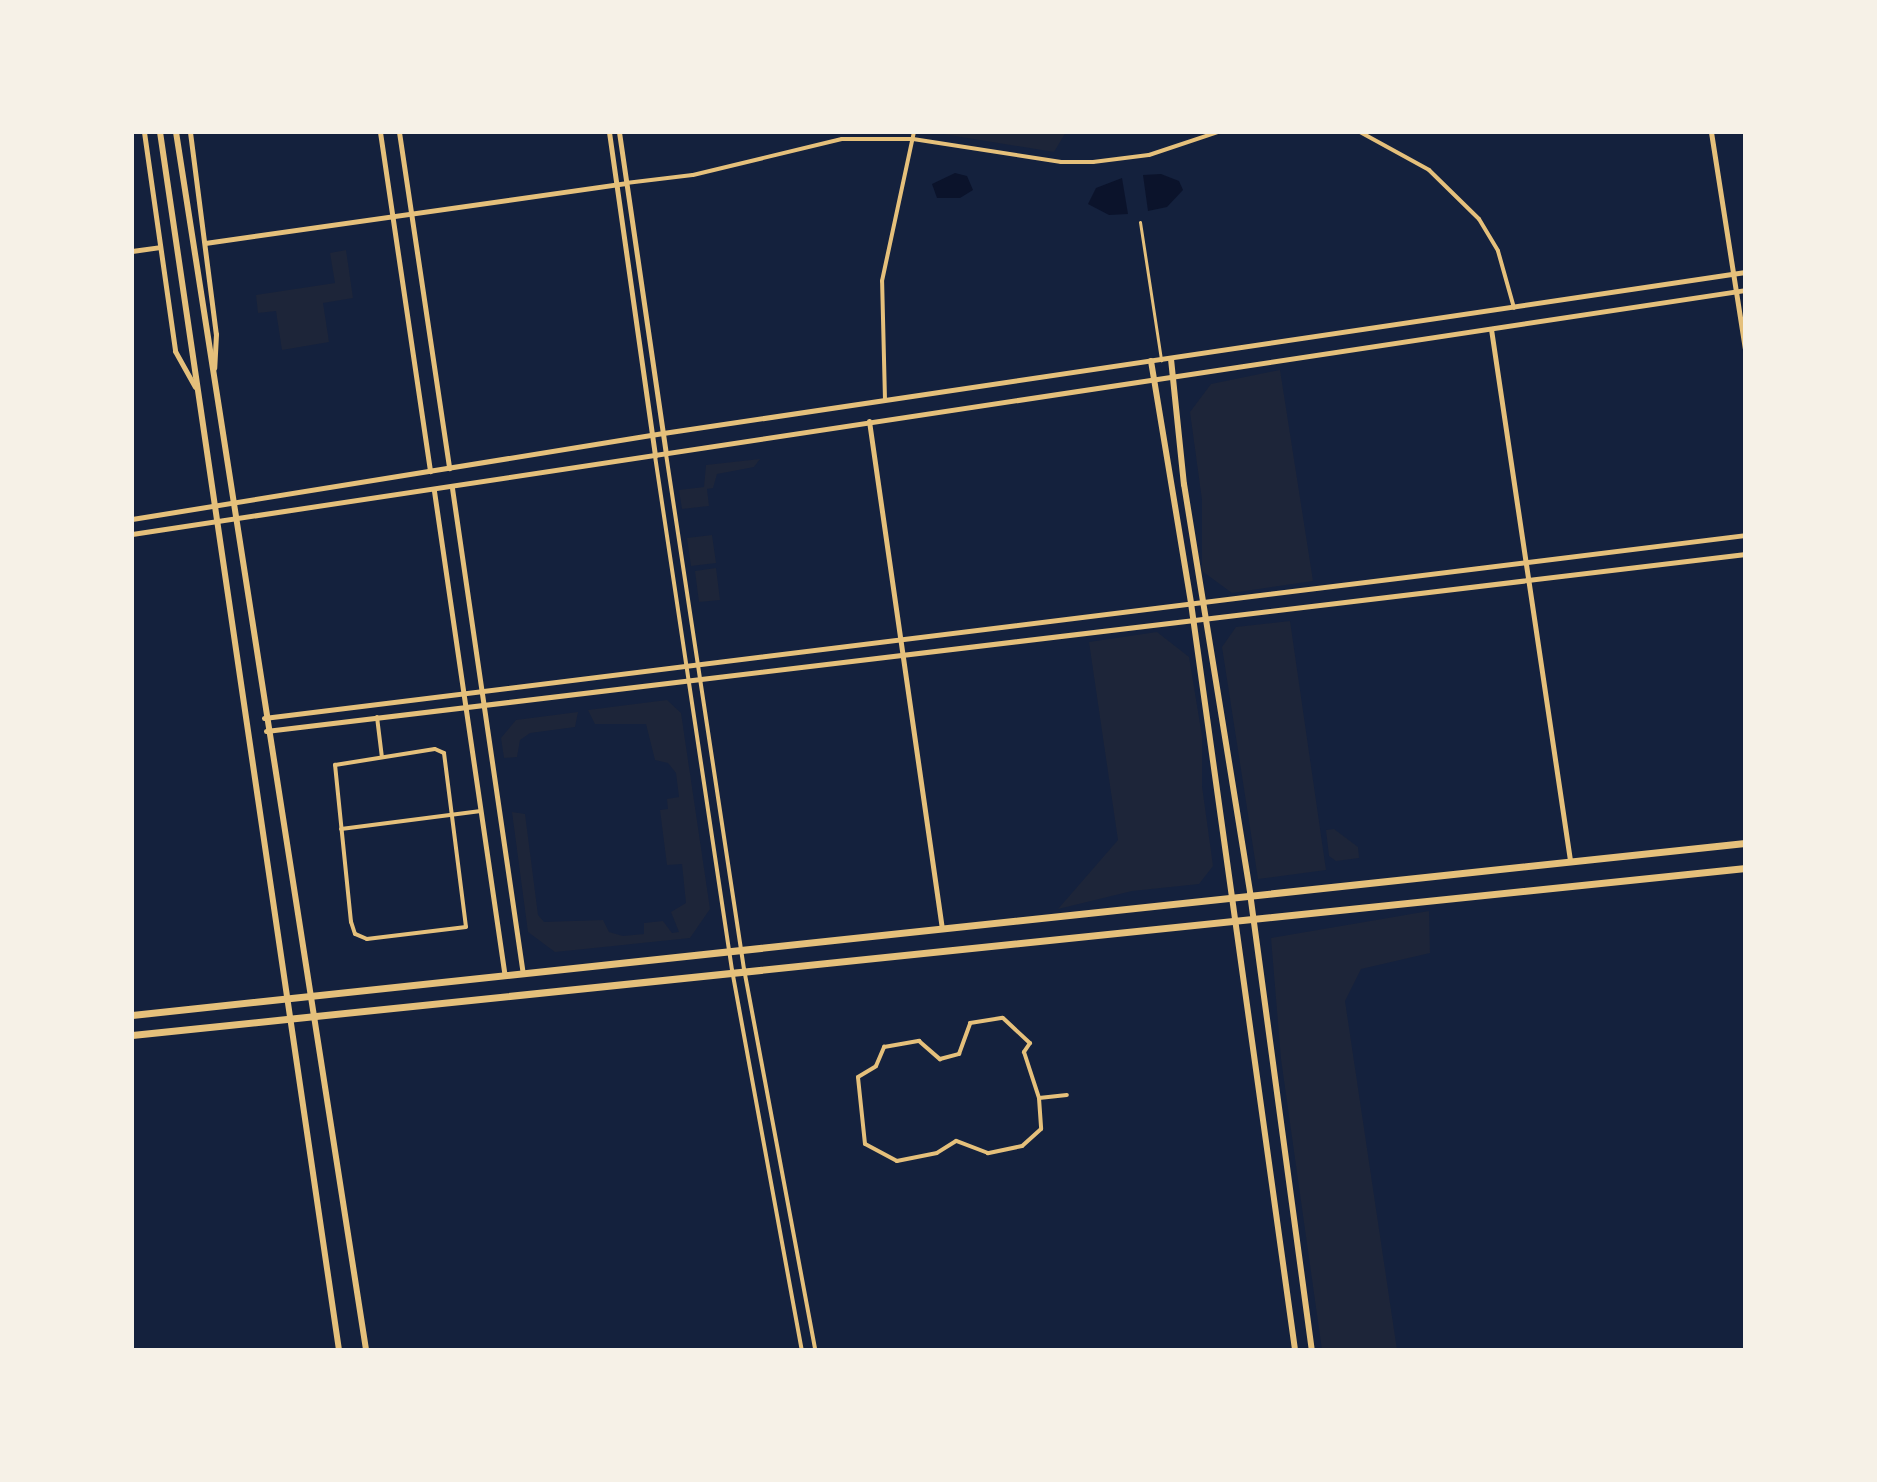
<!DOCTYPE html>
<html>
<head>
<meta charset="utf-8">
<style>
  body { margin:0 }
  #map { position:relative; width:1877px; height:1482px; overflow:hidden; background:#14213d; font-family:Cabin,sans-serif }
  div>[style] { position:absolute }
  .green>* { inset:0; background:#1d2539 }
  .water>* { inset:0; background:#0b132b }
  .pedestrian>* { height:3px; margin:-1.5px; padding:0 1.5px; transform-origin:1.5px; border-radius:1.5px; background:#e5c07b }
  .minor>* { height:4px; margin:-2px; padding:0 2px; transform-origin:2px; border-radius:2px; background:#e5c07b }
  .tertiary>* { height:5px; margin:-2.5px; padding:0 2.5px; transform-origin:2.5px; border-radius:2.5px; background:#e5c07b }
  .secondary>* { height:6px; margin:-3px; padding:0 3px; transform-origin:3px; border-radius:3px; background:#e5c07b }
  .primary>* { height:7px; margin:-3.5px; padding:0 3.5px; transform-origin:3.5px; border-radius:3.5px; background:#e5c07b }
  span { translate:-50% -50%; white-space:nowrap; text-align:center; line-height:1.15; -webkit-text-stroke:7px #f6f1e7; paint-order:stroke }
  .frame { position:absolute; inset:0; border:134px solid #f6f1e7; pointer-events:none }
</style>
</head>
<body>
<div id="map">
  <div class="green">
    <div style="clip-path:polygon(931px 132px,1066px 132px,1054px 152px)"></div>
    <div style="clip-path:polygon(346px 250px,353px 298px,323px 303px,329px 342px,282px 350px,276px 311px,258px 313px,256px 295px,335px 283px,330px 253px)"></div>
    <div style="clip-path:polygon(1280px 370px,1313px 581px,1232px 593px,1202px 571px,1202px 500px,1190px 412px,1211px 384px)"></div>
    <div style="clip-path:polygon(760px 459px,754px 467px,717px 474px,713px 488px,707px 489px,709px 506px,682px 509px,679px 490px,704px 487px,706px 465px)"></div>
    <div style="clip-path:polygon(712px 535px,716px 563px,691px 566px,687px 538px)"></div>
    <div style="clip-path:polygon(716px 568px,720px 600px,699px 602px,695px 571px)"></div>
    <div style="clip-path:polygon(1290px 621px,1326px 870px,1258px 879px,1222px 647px,1236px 627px)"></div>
    <div style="clip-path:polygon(1157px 632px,1189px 657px,1202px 736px,1202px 786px,1213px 866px,1199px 884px,1132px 891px,1058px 909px,1118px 840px,1089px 642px)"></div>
    <div style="clip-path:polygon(667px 700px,681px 713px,710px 909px,690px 938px,555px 952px,528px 932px,512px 812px,525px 814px,538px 915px,544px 922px,603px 920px,609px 932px,623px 936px,644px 934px,644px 923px,663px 921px,672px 933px,679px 932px,671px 912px,686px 903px,682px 864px,667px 865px,660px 810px,668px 809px,667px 799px,679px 797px,676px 773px,668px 763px,655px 760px,646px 724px,595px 724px,588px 710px)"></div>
    <div style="clip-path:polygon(578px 712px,575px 727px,530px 733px,520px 740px,517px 757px,504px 758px,501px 738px,516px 720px)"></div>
    <div style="clip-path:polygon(1334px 829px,1358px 847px,1359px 858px,1336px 861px,1329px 856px,1326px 830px)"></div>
    <div style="clip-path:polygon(1429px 911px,1430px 953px,1361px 969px,1345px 1001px,1397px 1350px,1322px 1350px,1281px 1059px,1271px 938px)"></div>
  </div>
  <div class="water">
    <div style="clip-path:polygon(955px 173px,967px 176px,973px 190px,960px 198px,937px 198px,932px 184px)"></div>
    <div style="clip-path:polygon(1161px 174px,1179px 181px,1183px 190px,1167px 207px,1148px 211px,1143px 175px)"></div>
    <div style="clip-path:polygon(1122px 178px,1128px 214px,1109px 215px,1088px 204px,1096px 188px)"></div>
  </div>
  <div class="pedestrian">
    <div style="left:1140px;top:222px;width:140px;rotate:81.3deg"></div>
  </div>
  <div class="minor">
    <div style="left:1360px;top:132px;width:79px;rotate:28.8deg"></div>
    <div style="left:1429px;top:170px;width:70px;rotate:44.4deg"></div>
    <div style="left:1479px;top:219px;width:37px;rotate:59deg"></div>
    <div style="left:1498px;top:251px;width:59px;rotate:74.3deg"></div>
    <div style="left:626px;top:183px;width:67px;rotate:-6.8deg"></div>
    <div style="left:693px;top:175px;width:153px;rotate:-13.6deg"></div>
    <div style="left:842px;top:139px;width:71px"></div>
    <div style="left:913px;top:139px;width:150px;rotate:8.8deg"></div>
    <div style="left:1061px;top:162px;width:32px"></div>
    <div style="left:1093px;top:162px;width:56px;rotate:-7.1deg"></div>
    <div style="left:1149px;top:155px;width:73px;rotate:-18.4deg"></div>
    <div style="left:885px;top:400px;width:119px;rotate:-91.4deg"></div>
    <div style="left:882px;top:281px;width:152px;rotate:-77.9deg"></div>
    <div style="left:666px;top:454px;width:521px;rotate:81.39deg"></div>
    <div style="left:744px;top:969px;width:388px;rotate:79.4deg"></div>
    <div style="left:655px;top:456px;width:520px;rotate:81.48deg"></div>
    <div style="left:732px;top:970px;width:386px;rotate:79.6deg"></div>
    <div style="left:377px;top:717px;width:39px;rotate:83deg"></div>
    <div style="left:435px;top:749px;width:10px;rotate:24deg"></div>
    <div style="left:444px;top:753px;width:175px;rotate:82.8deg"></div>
    <div style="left:466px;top:927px;width:100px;rotate:173.1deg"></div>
    <div style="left:367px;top:939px;width:13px;rotate:-157deg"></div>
    <div style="left:355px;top:934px;width:13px;rotate:-108deg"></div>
    <div style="left:351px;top:922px;width:158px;rotate:-95.8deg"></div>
    <div style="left:335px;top:765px;width:101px;rotate:-9.1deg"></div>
    <div style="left:341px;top:829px;width:141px;rotate:-7.3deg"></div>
    <div style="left:1039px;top:1098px;width:31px;rotate:86deg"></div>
    <div style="left:1041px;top:1129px;width:25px;rotate:138deg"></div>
    <div style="left:1022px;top:1146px;width:35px;rotate:168deg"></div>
    <div style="left:988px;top:1153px;width:34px;rotate:-159deg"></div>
    <div style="left:956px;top:1141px;width:22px;rotate:148deg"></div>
    <div style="left:937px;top:1153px;width:41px;rotate:168.7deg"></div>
    <div style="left:897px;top:1161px;width:36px;rotate:-152deg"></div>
    <div style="left:865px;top:1144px;width:67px;rotate:-96deg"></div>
    <div style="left:858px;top:1077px;width:21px;rotate:-31deg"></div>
    <div style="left:876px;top:1066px;width:21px;rotate:-67deg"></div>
    <div style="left:884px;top:1047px;width:36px;rotate:-10deg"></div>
    <div style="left:919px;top:1041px;width:28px;rotate:41deg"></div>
    <div style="left:940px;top:1059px;width:20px;rotate:-15deg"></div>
    <div style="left:959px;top:1054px;width:33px;rotate:-70deg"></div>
    <div style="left:970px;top:1023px;width:33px;rotate:-9deg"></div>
    <div style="left:1003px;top:1018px;width:37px;rotate:43deg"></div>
    <div style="left:1030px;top:1043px;width:11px;rotate:124deg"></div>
    <div style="left:1024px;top:1052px;width:48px;rotate:71.9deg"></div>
    <div style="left:1039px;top:1098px;width:28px;rotate:-6deg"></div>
  </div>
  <div class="tertiary">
    <div style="left:144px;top:132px;width:221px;rotate:81.9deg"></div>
    <div style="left:175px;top:351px;width:41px;rotate:60.9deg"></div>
    <div style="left:190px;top:132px;width:204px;rotate:82.7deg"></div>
    <div style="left:216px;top:334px;width:34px;rotate:93deg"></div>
    <div style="left:380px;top:132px;width:343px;rotate:81.6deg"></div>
    <div style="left:399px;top:132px;width:340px;rotate:81.5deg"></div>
    <div style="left:609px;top:132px;width:327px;rotate:81.9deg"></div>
    <div style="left:619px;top:132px;width:325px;rotate:81.7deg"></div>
    <div style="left:1711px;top:132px;width:219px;rotate:81.1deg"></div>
    <div style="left:205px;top:243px;width:425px;rotate:-8.1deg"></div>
    <div style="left:132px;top:251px;width:28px;rotate:-8deg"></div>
    <div style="left:1491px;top:329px;width:537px;rotate:81.54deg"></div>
    <div style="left:869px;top:421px;width:513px;rotate:81.82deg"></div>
    <div style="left:452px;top:488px;width:490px;rotate:81.7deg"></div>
    <div style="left:434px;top:491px;width:490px;rotate:81.7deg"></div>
    <div style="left:132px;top:519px;width:538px;rotate:-9.2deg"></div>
    <div style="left:663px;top:433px;width:1094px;rotate:-8.46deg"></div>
    <div style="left:132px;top:534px;width:1631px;rotate:-8.6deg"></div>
    <div style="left:264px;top:718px;width:1492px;rotate:-7.04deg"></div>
    <div style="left:266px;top:731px;width:1490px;rotate:-6.82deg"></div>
  </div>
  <div class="secondary">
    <div style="left:160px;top:132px;width:1231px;rotate:81.64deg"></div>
    <div style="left:176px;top:132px;width:1233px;rotate:81.13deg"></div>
    <div style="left:1171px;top:359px;width:126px;rotate:84.1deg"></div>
    <div style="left:1184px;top:484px;width:414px;rotate:80.8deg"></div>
    <div style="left:1250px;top:893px;width:461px;rotate:82.3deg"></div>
    <div style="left:1151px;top:361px;width:245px;rotate:80.6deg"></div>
    <div style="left:1191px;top:603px;width:754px;rotate:82.07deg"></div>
  </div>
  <div class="primary">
    <div style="left:132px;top:1015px;width:1622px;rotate:-6.09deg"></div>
    <div style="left:132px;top:1035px;width:1622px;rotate:-5.91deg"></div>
  </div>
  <div class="frame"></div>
</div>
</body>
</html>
